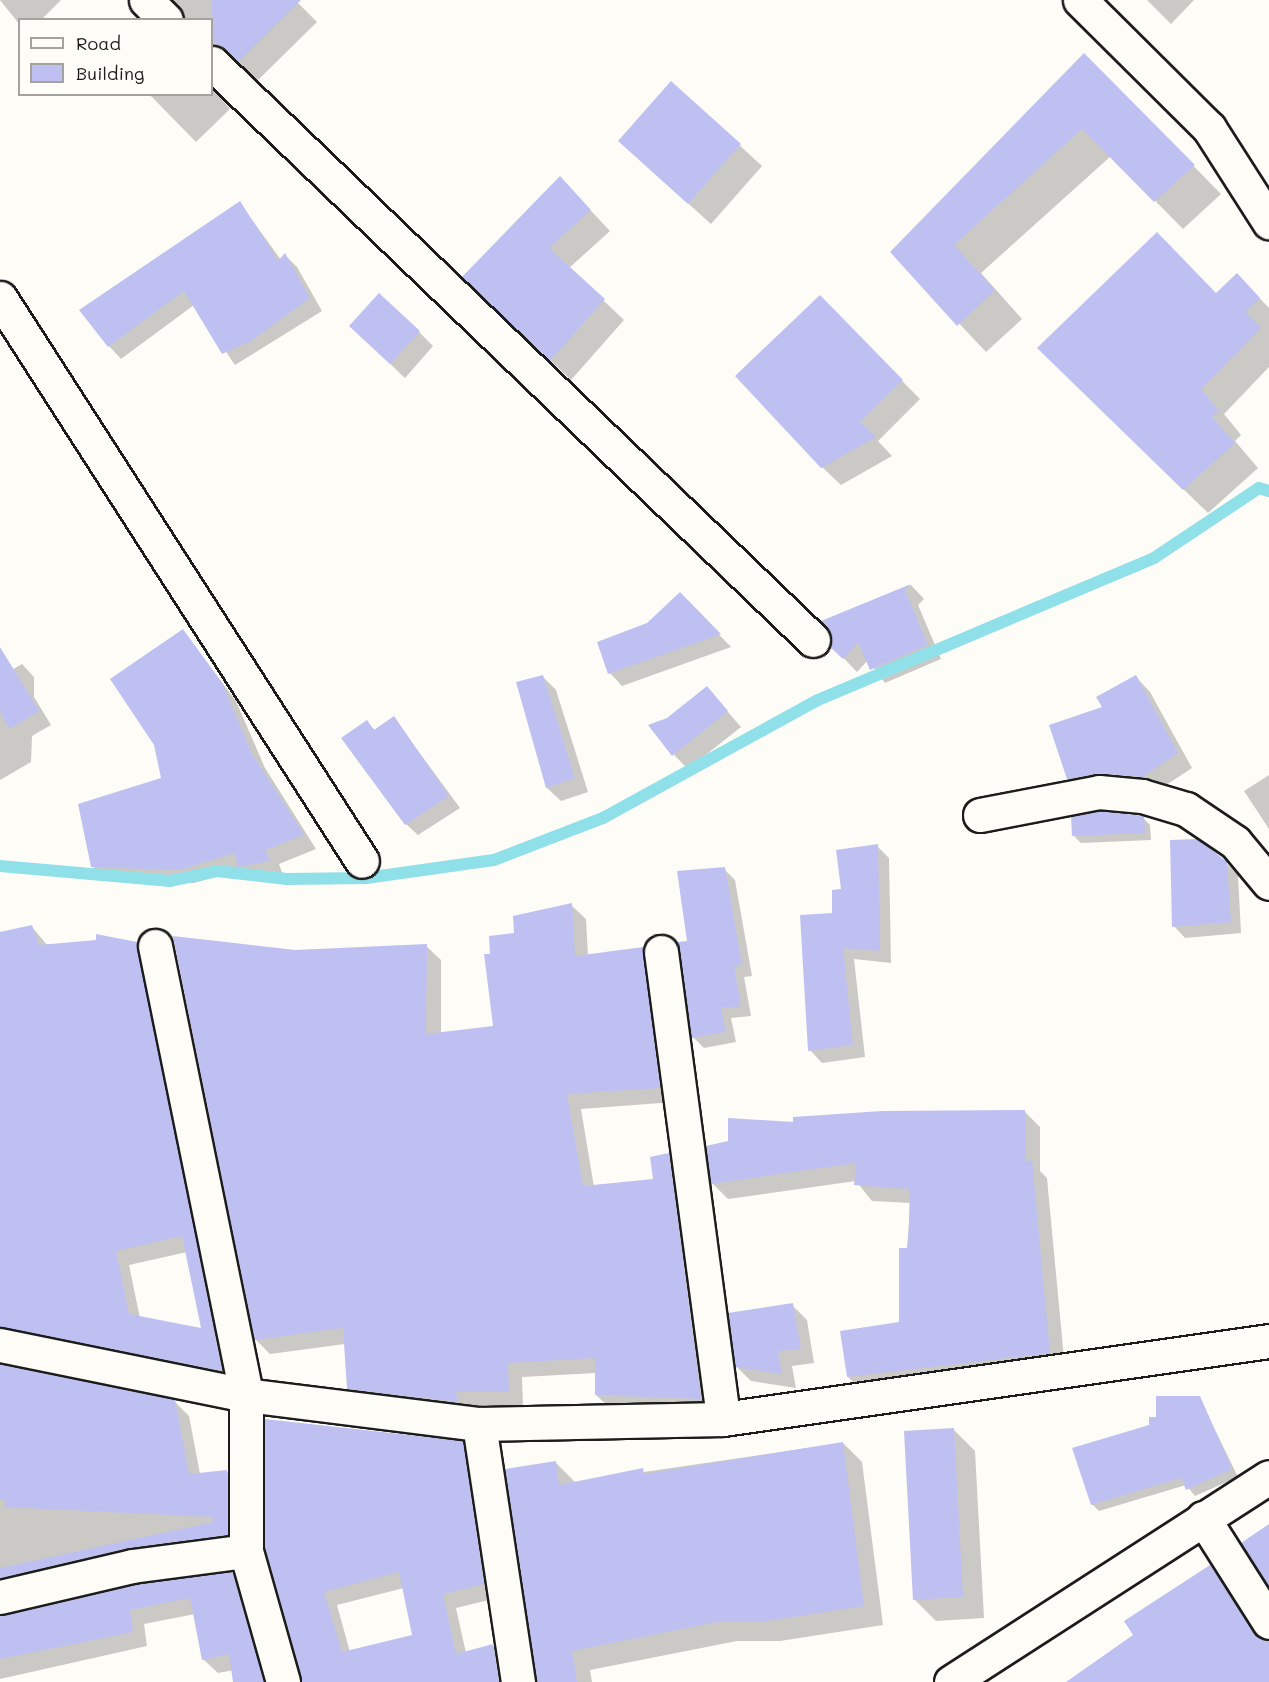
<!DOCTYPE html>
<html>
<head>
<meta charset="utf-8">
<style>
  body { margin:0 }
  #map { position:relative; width:1269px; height:1682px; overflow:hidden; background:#fdfcf7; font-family:Mali,sans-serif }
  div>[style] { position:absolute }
  .shadow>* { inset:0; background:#0003 }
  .stream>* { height:12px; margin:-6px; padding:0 6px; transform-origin:6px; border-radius:6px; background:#8fe0e8 }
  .building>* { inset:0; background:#bfc0f2 }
  .roads { filter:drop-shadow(2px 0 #1c1c1c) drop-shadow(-2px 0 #1c1c1c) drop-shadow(0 2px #1c1c1c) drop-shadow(0 -2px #1c1c1c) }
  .minor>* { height:33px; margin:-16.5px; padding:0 16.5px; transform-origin:16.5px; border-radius:16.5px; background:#fdfcf7 }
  span { translate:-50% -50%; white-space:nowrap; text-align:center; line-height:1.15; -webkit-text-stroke:6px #fdfcf7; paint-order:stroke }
  .legend { position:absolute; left:18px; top:18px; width:195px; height:78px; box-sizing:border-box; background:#fdfcf7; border:2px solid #a3a29f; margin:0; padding:8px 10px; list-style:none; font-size:18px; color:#1c1c1c }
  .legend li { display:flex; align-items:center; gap:12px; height:30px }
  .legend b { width:30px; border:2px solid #a3a29f }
</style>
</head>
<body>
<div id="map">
  <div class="shadow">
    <div style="clip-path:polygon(0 0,61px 0,41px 20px,20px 20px,20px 25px)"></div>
    <div style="clip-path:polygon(295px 0,317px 22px,258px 80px,238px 63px,218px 69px,213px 89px,230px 109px,196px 142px,149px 94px,212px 94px,212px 20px,184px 20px,177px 4px,167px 0)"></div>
    <div style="clip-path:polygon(1147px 0,1194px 0,1171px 24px)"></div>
    <div style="clip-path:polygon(1084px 55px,1221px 194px,1183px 229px,1111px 156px,981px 273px,1022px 319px,986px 352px,892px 252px)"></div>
    <div style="clip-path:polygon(672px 83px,762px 166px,711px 224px,642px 162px)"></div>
    <div style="clip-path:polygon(580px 199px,610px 231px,569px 268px,624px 320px,571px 380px,484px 297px)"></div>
    <div style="clip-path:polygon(240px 203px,281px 260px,285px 255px,297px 267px,322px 311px,235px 365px,194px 305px,121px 359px,109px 346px)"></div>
    <div style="clip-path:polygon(1237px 275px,1269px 308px,1269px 367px,1224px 414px,1241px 435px,1235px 441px,1258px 468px,1208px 513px,1063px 372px,1216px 295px)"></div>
    <div style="clip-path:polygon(819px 297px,920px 399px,878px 441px,892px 456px,841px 485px,822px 467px)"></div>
    <div style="clip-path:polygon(419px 332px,433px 346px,405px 378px,365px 340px)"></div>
    <div style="clip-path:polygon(911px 585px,924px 599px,918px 605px,941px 659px,885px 683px,868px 660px,857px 672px,832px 646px,832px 634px,823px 622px)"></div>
    <div style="clip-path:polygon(680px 594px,731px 647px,622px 686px,610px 673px)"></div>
    <div style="clip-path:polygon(183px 631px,236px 701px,265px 768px,316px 849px,279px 864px,283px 875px,253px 880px,242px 869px,194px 883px,107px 880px,92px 866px,162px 779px)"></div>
    <div style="clip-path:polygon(22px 664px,34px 677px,34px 697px,51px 725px,32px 736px,31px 762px,0 780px,0 677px)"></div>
    <div style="clip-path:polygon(542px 676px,556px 690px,588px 792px,561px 801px,547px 788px,518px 683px)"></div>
    <div style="clip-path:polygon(1136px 677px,1150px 692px,1192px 768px,1157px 791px,1083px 793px,1068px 778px,1104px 708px)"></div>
    <div style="clip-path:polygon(707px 688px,741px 727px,688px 769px,674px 755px)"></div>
    <div style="clip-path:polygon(394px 718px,460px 808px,418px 835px,406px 824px,366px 722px,376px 731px)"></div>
    <div style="clip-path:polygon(1269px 775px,1269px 829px,1244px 791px)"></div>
    <div style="clip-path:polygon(1143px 818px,1150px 825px,1151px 840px,1081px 843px,1074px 836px)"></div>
    <div style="clip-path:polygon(877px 846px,889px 858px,891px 963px,854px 959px,865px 1057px,822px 1063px,810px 1050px,834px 914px,843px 890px)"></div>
    <div style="clip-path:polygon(1226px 863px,1238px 875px,1241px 933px,1185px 938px,1174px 926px)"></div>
    <div style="clip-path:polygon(724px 869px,735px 880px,752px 976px,744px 977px,751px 1016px,731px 1018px,736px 1042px,704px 1048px,693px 1037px,689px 942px)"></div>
    <div style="clip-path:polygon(571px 905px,586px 919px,588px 956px,643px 949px,658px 963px,674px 1102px,581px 1109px,594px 1187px,655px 1180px,668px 1155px,683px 1170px,715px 1413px,611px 1409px,596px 1395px,596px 1373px,522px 1377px,523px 1406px,364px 1403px,349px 1388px,345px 1344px,270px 1354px,255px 1339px,295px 951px,426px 946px,441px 960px,441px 1034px,495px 1027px,492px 955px,516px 935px)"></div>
    <div style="clip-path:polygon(evenodd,32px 927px,48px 946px,136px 943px,151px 958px,235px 1384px,24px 1341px,10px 1327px,0 1274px,0 936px,32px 927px,187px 1252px,203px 1330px,140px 1318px,129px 1265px,187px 1252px)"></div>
    <div style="clip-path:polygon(1024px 1111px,1040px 1127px,1040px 1171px,1047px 1178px,1065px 1369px,864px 1393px,848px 1377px,900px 1323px,911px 1203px,872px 1201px,856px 1181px,728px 1199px,712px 1183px,795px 1123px)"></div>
    <div style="clip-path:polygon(792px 1305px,807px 1320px,814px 1363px,792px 1366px,796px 1388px,751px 1381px,736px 1366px)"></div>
    <div style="clip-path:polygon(1199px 1397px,1238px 1477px,1195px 1496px,1186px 1485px,1099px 1511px,1092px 1504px,1150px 1426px)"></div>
    <div style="clip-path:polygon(174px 1401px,189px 1416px,200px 1474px,227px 1472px,241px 1486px,241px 1548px,0 1603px,0 1488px)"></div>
    <div style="clip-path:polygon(953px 1429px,975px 1451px,984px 1618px,936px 1621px,914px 1599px)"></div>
    <div style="clip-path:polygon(evenodd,462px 1442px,476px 1456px,497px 1598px,456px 1608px,466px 1653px,493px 1646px,507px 1660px,512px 1682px,302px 1682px,266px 1548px,462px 1442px,404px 1588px,414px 1636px,350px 1652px,337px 1605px,404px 1588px)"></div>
    <div style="clip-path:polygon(843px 1443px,862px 1462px,883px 1625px,780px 1641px,737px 1641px,590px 1670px,592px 1682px,536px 1682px,507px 1471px,556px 1463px,575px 1482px)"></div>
    <div style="clip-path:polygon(1210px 1566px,1262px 1640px,1269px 1640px,1269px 1682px,1069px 1682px,1135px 1636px)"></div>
    <div style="clip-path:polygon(232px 1573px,246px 1588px,268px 1664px,218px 1673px,203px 1659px,195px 1614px,144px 1624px,147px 1646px,0 1679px,0 1616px)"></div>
  </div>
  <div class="stream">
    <div style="left:0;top:866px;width:171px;rotate:5deg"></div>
    <div style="left:170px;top:881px;width:48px;rotate:-12deg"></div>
    <div style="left:217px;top:871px;width:70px;rotate:6.5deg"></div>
    <div style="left:287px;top:879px;width:79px;rotate:-0.7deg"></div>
    <div style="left:366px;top:878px;width:129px;rotate:-8deg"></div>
    <div style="left:494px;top:860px;width:117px;rotate:-21.1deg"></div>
    <div style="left:603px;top:818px;width:245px;rotate:-28.8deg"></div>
    <div style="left:818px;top:700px;width:365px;rotate:-22.9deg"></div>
    <div style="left:1154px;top:558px;width:126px;rotate:-33.7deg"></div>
    <div style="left:1259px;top:488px;width:10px;rotate:17deg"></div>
  </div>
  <div class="building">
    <div style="clip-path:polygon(212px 0,301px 0,238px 62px,212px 40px)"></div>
    <div style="clip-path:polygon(1084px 53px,1195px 165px,1154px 202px,1082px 129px,954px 245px,995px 290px,957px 326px,890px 252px)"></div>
    <div style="clip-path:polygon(671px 81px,741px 144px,688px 204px,618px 141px)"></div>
    <div style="clip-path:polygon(560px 176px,591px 210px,549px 248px,605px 299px,550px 361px,462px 277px)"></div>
    <div style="clip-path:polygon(240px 201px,278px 261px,285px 253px,310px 298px,251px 341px,222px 354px,184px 291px,108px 347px,79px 310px)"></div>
    <div style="clip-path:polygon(1157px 232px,1216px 293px,1237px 273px,1260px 298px,1245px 312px,1261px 328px,1201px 389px,1219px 411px,1212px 417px,1235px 443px,1183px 490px,1037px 348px)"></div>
    <div style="clip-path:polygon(379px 293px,420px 331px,390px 364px,349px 326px)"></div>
    <div style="clip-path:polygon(820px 295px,903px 380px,860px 422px,876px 437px,821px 468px,735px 376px)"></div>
    <div style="clip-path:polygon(911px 584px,905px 590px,928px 645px,870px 670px,858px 642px,843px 659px,830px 647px,831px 634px,821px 621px)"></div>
    <div style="clip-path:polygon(680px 592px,721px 634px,608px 674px,597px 642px,647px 623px)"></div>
    <div style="clip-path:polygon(183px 629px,222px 683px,251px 752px,304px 835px,265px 850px,270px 861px,238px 867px,235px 853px,179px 870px,91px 867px,78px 804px,161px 778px,154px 745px,110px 679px)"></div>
    <div style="clip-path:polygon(0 647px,39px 711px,9px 729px,0 711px)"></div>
    <div style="clip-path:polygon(543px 675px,575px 778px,546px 788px,516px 682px)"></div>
    <div style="clip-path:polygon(1136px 675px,1178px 753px,1142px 777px,1100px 773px,1067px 779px,1049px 725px,1102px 707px,1096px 697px)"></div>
    <div style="clip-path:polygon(707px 686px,728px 711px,672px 756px,648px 725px,667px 718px)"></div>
    <div style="clip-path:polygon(394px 716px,449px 796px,405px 825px,341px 738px,367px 720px,374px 730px)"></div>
    <div style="clip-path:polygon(1100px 811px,1144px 816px,1145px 833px,1072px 836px,1071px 817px)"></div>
    <div style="clip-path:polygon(1198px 839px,1227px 862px,1231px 922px,1172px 927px,1170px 840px)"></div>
    <div style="clip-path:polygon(878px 844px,880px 951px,843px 948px,853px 1045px,808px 1051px,800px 915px,832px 913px,832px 890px,841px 889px,836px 850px)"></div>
    <div style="clip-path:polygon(725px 867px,742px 965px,734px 967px,741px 1006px,721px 1008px,726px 1032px,691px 1038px,677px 942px,687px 941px,677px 871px)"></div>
    <div style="clip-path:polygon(572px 903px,575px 956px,643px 947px,660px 1088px,567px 1094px,583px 1186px,653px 1179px,650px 1157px,669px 1153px,701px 1399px,595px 1395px,595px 1358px,508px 1363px,509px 1392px,456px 1392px,458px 1402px,347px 1389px,343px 1328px,254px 1340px,173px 936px,295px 950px,427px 944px,426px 1034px,493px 1026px,484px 954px,490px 954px,489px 936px,514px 933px,513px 916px)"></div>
    <div style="clip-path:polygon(evenodd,32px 925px,39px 945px,96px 940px,96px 934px,137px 942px,222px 1371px,0 1327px,0 932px,32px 925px,182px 1236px,201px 1328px,129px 1314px,116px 1251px,182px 1236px)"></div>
    <div style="clip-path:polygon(1025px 1110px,1025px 1161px,1032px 1160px,1050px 1353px,847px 1377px,840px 1331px,899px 1322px,899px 1248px,908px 1248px,910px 1189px,854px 1185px,856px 1163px,711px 1184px,706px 1146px,728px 1141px,728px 1118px,793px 1122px,793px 1117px,882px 1111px)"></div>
    <div style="clip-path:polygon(793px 1303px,801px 1349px,778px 1351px,782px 1374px,735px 1367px,728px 1313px)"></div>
    <div style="clip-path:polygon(0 1364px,175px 1400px,189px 1474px,227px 1470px,227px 1535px,128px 1548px,0 1578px,0 1568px,213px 1522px,213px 1517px,5px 1507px,6px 1499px,0 1499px)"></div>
    <div style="clip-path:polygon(1156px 1396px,1200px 1396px,1232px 1469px,1186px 1490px,1181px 1478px,1091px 1505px,1072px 1448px,1149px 1425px,1149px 1417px,1156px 1417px)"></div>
    <div style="clip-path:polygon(evenodd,265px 1419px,463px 1441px,484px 1584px,443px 1594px,456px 1654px,493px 1644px,499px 1682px,301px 1682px,265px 1548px,265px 1419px,399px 1572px,412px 1635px,342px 1652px,324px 1592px,399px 1572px)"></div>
    <div style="clip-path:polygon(954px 1428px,963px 1597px,913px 1600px,904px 1431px)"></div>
    <div style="clip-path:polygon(843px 1442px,864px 1606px,760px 1622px,717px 1622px,572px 1651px,577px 1682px,536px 1682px,505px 1469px,556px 1461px,559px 1485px,643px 1468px,644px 1474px)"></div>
    <div style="clip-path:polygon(1269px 1524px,1269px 1587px,1241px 1543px)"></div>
    <div style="clip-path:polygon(1210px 1565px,1253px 1632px,1269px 1641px,1269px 1682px,1066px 1682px,1133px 1635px,1124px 1621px)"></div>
    <div style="clip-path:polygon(232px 1572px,264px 1682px,233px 1682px,229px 1654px,202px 1660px,190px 1598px,130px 1610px,133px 1632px,0 1659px,0 1615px,135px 1584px)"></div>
  </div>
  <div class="roads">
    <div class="minor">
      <div style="left:146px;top:0;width:28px;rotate:45deg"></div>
      <div style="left:1080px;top:0;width:182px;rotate:44.8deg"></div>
      <div style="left:1209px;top:128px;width:112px;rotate:57.4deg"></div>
      <div style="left:212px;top:63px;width:833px;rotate:43.83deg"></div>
      <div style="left:0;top:298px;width:669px;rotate:57.26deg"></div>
      <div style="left:980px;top:815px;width:121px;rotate:-10.9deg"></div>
      <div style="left:1099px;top:792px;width:43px;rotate:5.3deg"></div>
      <div style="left:1142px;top:796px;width:46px;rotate:16.5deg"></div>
      <div style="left:1186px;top:809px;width:59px;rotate:34deg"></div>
      <div style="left:1235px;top:842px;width:53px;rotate:50.3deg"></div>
      <div style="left:155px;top:946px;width:458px;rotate:78.5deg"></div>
      <div style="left:246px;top:1395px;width:156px;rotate:90deg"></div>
      <div style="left:246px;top:1551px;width:136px;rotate:74.2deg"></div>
      <div style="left:661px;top:952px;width:471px;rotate:82.4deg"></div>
      <div style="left:0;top:1345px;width:251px;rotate:11.5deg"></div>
      <div style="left:246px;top:1395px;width:235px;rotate:7.1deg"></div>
      <div style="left:479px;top:1424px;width:244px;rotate:-1.2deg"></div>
      <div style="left:723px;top:1419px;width:552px;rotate:-8.13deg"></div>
      <div style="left:479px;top:1424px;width:261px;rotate:81.4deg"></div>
      <div style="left:1203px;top:1518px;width:123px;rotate:57.6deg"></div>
      <div style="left:0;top:1597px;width:136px;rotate:-13.2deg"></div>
      <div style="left:132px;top:1566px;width:115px;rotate:-7.5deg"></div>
      <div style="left:951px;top:1682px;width:378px;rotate:-32.8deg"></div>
    </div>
  </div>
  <ul class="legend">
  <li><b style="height:8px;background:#fdfcf7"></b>Road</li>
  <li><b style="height:16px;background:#bfc0f2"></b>Building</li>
  </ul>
</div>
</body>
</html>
